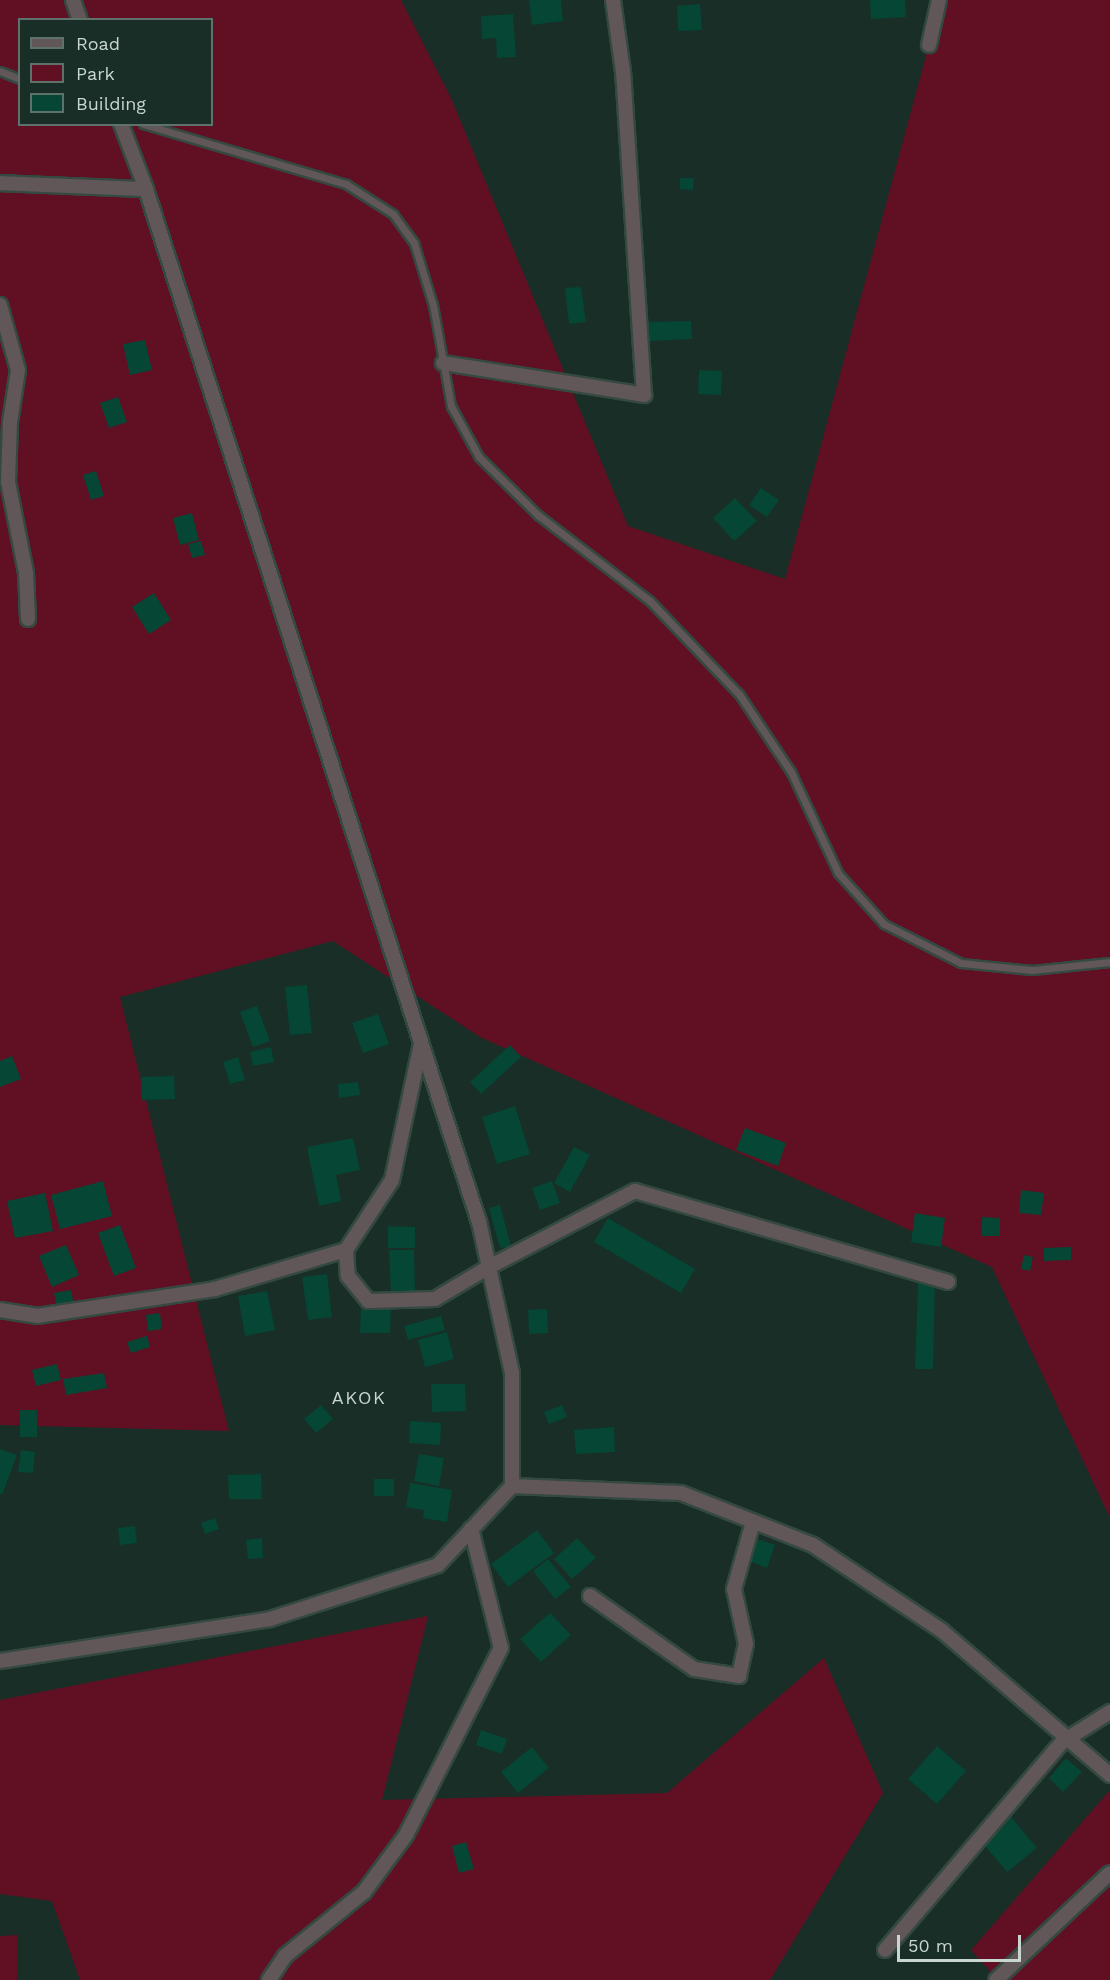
<!DOCTYPE html>
<html>
<head>
<meta charset="utf-8">
<style>
  body { margin:0 }
  #map { position:relative; width:1110px; height:1980px; overflow:hidden; background:#182e26; font-family:"Work Sans",sans-serif }
  div>[style] { position:absolute }
  .green>* { inset:0; background:#611023 }
  .building>* { inset:0; background:#054634 }
  .roads { filter:drop-shadow(2px 0 #344941) drop-shadow(-2px 0 #344941) drop-shadow(0 2px #344941) drop-shadow(0 -2px #344941) }
  .service>* { height:7px; margin:-3.5px; padding:0 3.5px; transform-origin:3.5px; border-radius:3.5px; background:#625758 }
  .minor>* { height:14px; margin:-7px; padding:0 7px; transform-origin:7px; border-radius:7px; background:#625758 }
  span { translate:-50% -50%; white-space:nowrap; text-align:center; line-height:1.15; -webkit-text-stroke:4.5px #182e26; paint-order:stroke }
  .quarter-label { font-size:18px; color:#c8d5d0; letter-spacing:1.5px }
  .legend { position:absolute; left:18px; top:18px; width:195px; height:108px; box-sizing:border-box; background:#182e26; border:2px solid #5e716a; margin:0; padding:8px 10px; list-style:none; font-size:18px; color:#c8d5d0 }
  .legend li { display:flex; align-items:center; gap:12px; height:30px }
  .legend b { width:30px; border:2px solid #5e716a }
  .scale { position:absolute; left:897px; top:1935px; width:124px; height:27px; box-sizing:border-box; border:3px solid #c8d5d0; border-top:0; padding-left:8px; font-size:18px; line-height:21px; white-space:nowrap; color:#c8d5d0; -webkit-text-stroke:4px #182e26; paint-order:stroke }
</style>
</head>
<body>
<div id="map">
  <div class="green">
    <div style="clip-path:polygon(evenodd,0 0,401px 0,451px 98px,628px 526px,785px 579px,941px 0,1110px 0,1110px 1518px,992px 1267px,480px 1037px,333px 941px,120px 997px,229px 1431px,0 1425px,0 0,20px 20px,212px 20px,212px 124px,20px 124px,20px 20px)"></div>
    <div style="clip-path:polygon(428px 1616px,382px 1800px,667px 1793px,824px 1658px,883px 1793px,770px 1980px,80px 1980px,52px 1901px,0 1894px,0 1700px)"></div>
    <div style="clip-path:polygon(1110px 1790px,1110px 1980px,998px 1980px,971px 1950px)"></div>
    <div style="clip-path:polygon(17px 1935px,17px 1980px,0 1980px,0 1936px)"></div>
  </div>
  <div class="building">
    <div style="clip-path:polygon(529px 0,561px 0,563px 21px,532px 25px)"></div>
    <div style="clip-path:polygon(870px 0,905px 0,906px 17px,871px 19px)"></div>
    <div style="clip-path:polygon(700px 4px,702px 30px,678px 31px,677px 6px)"></div>
    <div style="clip-path:polygon(513px 14px,516px 57px,497px 58px,496px 38px,482px 39px,481px 16px)"></div>
    <div style="clip-path:polygon(680px 178px,694px 178px,693px 190px,680px 189px)"></div>
    <div style="clip-path:polygon(581px 287px,586px 322px,569px 324px,565px 288px)"></div>
    <div style="clip-path:polygon(691px 321px,692px 339px,648px 341px,647px 322px)"></div>
    <div style="clip-path:polygon(145px 340px,152px 370px,130px 375px,123px 344px)"></div>
    <div style="clip-path:polygon(699px 370px,722px 371px,721px 395px,698px 394px)"></div>
    <div style="clip-path:polygon(118px 397px,127px 422px,109px 428px,100px 403px)"></div>
    <div style="clip-path:polygon(96px 471px,104px 496px,91px 500px,83px 475px)"></div>
    <div style="clip-path:polygon(761px 488px,779px 500px,767px 517px,749px 505px)"></div>
    <div style="clip-path:polygon(735px 498px,757px 521px,734px 541px,713px 518px)"></div>
    <div style="clip-path:polygon(192px 513px,199px 540px,180px 545px,173px 518px)"></div>
    <div style="clip-path:polygon(201px 541px,205px 555px,192px 558px,188px 544px)"></div>
    <div style="clip-path:polygon(154px 593px,171px 620px,149px 634px,132px 607px)"></div>
    <div style="clip-path:polygon(307px 985px,312px 1033px,290px 1035px,285px 987px)"></div>
    <div style="clip-path:polygon(257px 1006px,270px 1041px,253px 1047px,240px 1012px)"></div>
    <div style="clip-path:polygon(378px 1014px,389px 1044px,363px 1053px,352px 1023px)"></div>
    <div style="clip-path:polygon(510px 1045px,521px 1057px,481px 1094px,470px 1082px)"></div>
    <div style="clip-path:polygon(271px 1047px,274px 1062px,253px 1066px,250px 1052px)"></div>
    <div style="clip-path:polygon(12px 1056px,21px 1079px,0 1087px,0 1061px)"></div>
    <div style="clip-path:polygon(238px 1057px,245px 1080px,230px 1084px,223px 1062px)"></div>
    <div style="clip-path:polygon(174px 1076px,175px 1099px,142px 1100px,141px 1077px)"></div>
    <div style="clip-path:polygon(358px 1082px,360px 1095px,339px 1098px,338px 1084px)"></div>
    <div style="clip-path:polygon(515px 1106px,530px 1154px,497px 1164px,482px 1117px)"></div>
    <div style="clip-path:polygon(745px 1128px,786px 1143px,778px 1166px,736px 1150px)"></div>
    <div style="clip-path:polygon(353px 1138px,360px 1170px,336px 1175px,341px 1201px,319px 1206px,307px 1147px)"></div>
    <div style="clip-path:polygon(574px 1147px,590px 1155px,570px 1192px,554px 1183px)"></div>
    <div style="clip-path:polygon(103px 1181px,112px 1216px,60px 1229px,51px 1195px)"></div>
    <div style="clip-path:polygon(552px 1181px,560px 1203px,540px 1210px,532px 1188px)"></div>
    <div style="clip-path:polygon(1021px 1190px,1044px 1193px,1041px 1215px,1019px 1213px)"></div>
    <div style="clip-path:polygon(45px 1193px,53px 1231px,15px 1238px,7px 1201px)"></div>
    <div style="clip-path:polygon(500px 1205px,511px 1246px,500px 1248px,489px 1208px)"></div>
    <div style="clip-path:polygon(915px 1213px,945px 1218px,941px 1247px,911px 1242px)"></div>
    <div style="clip-path:polygon(982px 1217px,1000px 1218px,1000px 1236px,982px 1236px)"></div>
    <div style="clip-path:polygon(608px 1218px,695px 1269px,681px 1293px,594px 1242px)"></div>
    <div style="clip-path:polygon(120px 1225px,136px 1268px,114px 1276px,98px 1233px)"></div>
    <div style="clip-path:polygon(388px 1226px,415px 1227px,415px 1248px,388px 1248px)"></div>
    <div style="clip-path:polygon(66px 1245px,79px 1275px,52px 1287px,39px 1256px)"></div>
    <div style="clip-path:polygon(1071px 1247px,1071px 1260px,1044px 1261px,1044px 1248px)"></div>
    <div style="clip-path:polygon(389px 1250px,414px 1250px,415px 1292px,391px 1293px)"></div>
    <div style="clip-path:polygon(1024px 1255px,1033px 1257px,1030px 1271px,1021px 1269px)"></div>
    <div style="clip-path:polygon(327px 1274px,332px 1317px,308px 1320px,302px 1277px)"></div>
    <div style="clip-path:polygon(918px 1282px,935px 1282px,933px 1369px,915px 1369px)"></div>
    <div style="clip-path:polygon(71px 1290px,74px 1304px,57px 1307px,54px 1293px)"></div>
    <div style="clip-path:polygon(267px 1291px,275px 1330px,245px 1336px,238px 1296px)"></div>
    <div style="clip-path:polygon(361px 1307px,391px 1308px,390px 1333px,360px 1333px)"></div>
    <div style="clip-path:polygon(547px 1309px,548px 1333px,529px 1334px,528px 1310px)"></div>
    <div style="clip-path:polygon(160px 1313px,162px 1329px,148px 1331px,146px 1315px)"></div>
    <div style="clip-path:polygon(441px 1316px,445px 1330px,408px 1340px,404px 1326px)"></div>
    <div style="clip-path:polygon(447px 1332px,454px 1359px,425px 1367px,418px 1340px)"></div>
    <div style="clip-path:polygon(147px 1336px,150px 1347px,131px 1353px,127px 1342px)"></div>
    <div style="clip-path:polygon(57px 1364px,61px 1380px,36px 1386px,32px 1370px)"></div>
    <div style="clip-path:polygon(104px 1373px,107px 1388px,66px 1395px,63px 1379px)"></div>
    <div style="clip-path:polygon(431px 1384px,465px 1384px,466px 1411px,432px 1412px)"></div>
    <div style="clip-path:polygon(321px 1405px,333px 1419px,316px 1433px,304px 1419px)"></div>
    <div style="clip-path:polygon(562px 1405px,567px 1417px,549px 1424px,544px 1412px)"></div>
    <div style="clip-path:polygon(20px 1410px,37px 1410px,37px 1437px,20px 1437px)"></div>
    <div style="clip-path:polygon(410px 1421px,441px 1423px,440px 1445px,409px 1443px)"></div>
    <div style="clip-path:polygon(614px 1427px,615px 1452px,576px 1454px,574px 1430px)"></div>
    <div style="clip-path:polygon(0 1449px,17px 1455px,2px 1495px,0 1494px)"></div>
    <div style="clip-path:polygon(21px 1450px,35px 1452px,33px 1473px,18px 1472px)"></div>
    <div style="clip-path:polygon(419px 1454px,444px 1458px,439px 1486px,414px 1481px)"></div>
    <div style="clip-path:polygon(261px 1474px,262px 1499px,229px 1499px,228px 1475px)"></div>
    <div style="clip-path:polygon(374px 1479px,394px 1479px,394px 1496px,374px 1496px)"></div>
    <div style="clip-path:polygon(410px 1483px,452px 1490px,447px 1522px,423px 1518px,424px 1510px,406px 1507px)"></div>
    <div style="clip-path:polygon(215px 1518px,219px 1529px,205px 1534px,201px 1523px)"></div>
    <div style="clip-path:polygon(135px 1526px,137px 1543px,120px 1545px,118px 1528px)"></div>
    <div style="clip-path:polygon(537px 1530px,554px 1553px,508px 1587px,491px 1564px)"></div>
    <div style="clip-path:polygon(262px 1538px,263px 1558px,248px 1559px,246px 1540px)"></div>
    <div style="clip-path:polygon(577px 1538px,596px 1558px,572px 1579px,554px 1559px)"></div>
    <div style="clip-path:polygon(758px 1539px,775px 1545px,767px 1568px,749px 1561px)"></div>
    <div style="clip-path:polygon(548px 1559px,571px 1587px,555px 1599px,533px 1571px)"></div>
    <div style="clip-path:polygon(550px 1613px,571px 1635px,541px 1662px,520px 1639px)"></div>
    <div style="clip-path:polygon(481px 1730px,507px 1739px,502px 1754px,476px 1745px)"></div>
    <div style="clip-path:polygon(937px 1746px,966px 1771px,937px 1804px,908px 1779px)"></div>
    <div style="clip-path:polygon(532px 1747px,549px 1768px,518px 1793px,501px 1772px)"></div>
    <div style="clip-path:polygon(1066px 1758px,1082px 1772px,1063px 1792px,1049px 1778px)"></div>
    <div style="clip-path:polygon(1010px 1816px,1037px 1848px,1007px 1872px,980px 1840px)"></div>
    <div style="clip-path:polygon(466px 1842px,474px 1869px,459px 1873px,452px 1846px)"></div>
  </div>
  <div class="roads">
    <div class="service">
      <div style="left:0;top:71px;width:22px;rotate:22deg"></div>
      <div style="left:143px;top:124px;width:212px;rotate:16.5deg"></div>
      <div style="left:346px;top:184px;width:56px;rotate:32.6deg"></div>
      <div style="left:393px;top:214px;width:36px;rotate:54deg"></div>
      <div style="left:414px;top:243px;width:65px;rotate:73deg"></div>
      <div style="left:433px;top:305px;width:103px;rotate:79.9deg"></div>
      <div style="left:451px;top:406px;width:58px;rotate:61.2deg"></div>
      <div style="left:479px;top:457px;width:83px;rotate:44.5deg"></div>
      <div style="left:538px;top:515px;width:141px;rotate:37.5deg"></div>
      <div style="left:650px;top:601px;width:129px;rotate:46.3deg"></div>
      <div style="left:739px;top:694px;width:94px;rotate:56.3deg"></div>
      <div style="left:791px;top:772px;width:111px;rotate:65deg"></div>
      <div style="left:838px;top:873px;width:69px;rotate:48deg"></div>
      <div style="left:884px;top:924px;width:86px;rotate:26.9deg"></div>
      <div style="left:961px;top:963px;width:71px;rotate:5.6deg"></div>
      <div style="left:1032px;top:970px;width:78px;rotate:-5.9deg"></div>
    </div>
    <div class="minor">
      <div style="left:73px;top:0;width:21px;rotate:71deg"></div>
      <div style="left:929px;top:45px;width:46px;rotate:-77.5deg"></div>
      <div style="left:0;top:183px;width:146px;rotate:2.4deg"></div>
      <div style="left:0;top:305px;width:67px;rotate:74.5deg"></div>
      <div style="left:18px;top:370px;width:53px;rotate:98.7deg"></div>
      <div style="left:10px;top:422px;width:60px;rotate:91.9deg"></div>
      <div style="left:8px;top:482px;width:93px;rotate:78.8deg"></div>
      <div style="left:26px;top:573px;width:46px;rotate:87.5deg"></div>
      <div style="left:443px;top:363px;width:204px;rotate:9deg"></div>
      <div style="left:644px;top:395px;width:324px;rotate:-93.7deg"></div>
      <div style="left:623px;top:72px;width:73px;rotate:-97.9deg"></div>
      <div style="left:346px;top:1250px;width:26px;rotate:86deg"></div>
      <div style="left:348px;top:1276px;width:32px;rotate:51deg"></div>
      <div style="left:368px;top:1301px;width:67px;rotate:-1.7deg"></div>
      <div style="left:435px;top:1299px;width:63px;rotate:-30.7deg"></div>
      <div style="left:489px;top:1267px;width:165px;rotate:-27.5deg"></div>
      <div style="left:635px;top:1191px;width:326px;rotate:16.2deg"></div>
      <div style="left:0;top:1310px;width:37px;rotate:9deg"></div>
      <div style="left:37px;top:1316px;width:180px;rotate:-8.6deg"></div>
      <div style="left:215px;top:1289px;width:137px;rotate:-16.6deg"></div>
      <div style="left:346px;top:1250px;width:84px;rotate:-56.7deg"></div>
      <div style="left:392px;top:1180px;width:139px;rotate:-78deg"></div>
      <div style="left:512px;top:1486px;width:169px;rotate:2.4deg"></div>
      <div style="left:681px;top:1493px;width:142px;rotate:21.5deg"></div>
      <div style="left:813px;top:1545px;width:154px;rotate:33.6deg"></div>
      <div style="left:941px;top:1630px;width:223px;rotate:40.6deg"></div>
      <div style="left:590px;top:1596px;width:127px;rotate:35.1deg"></div>
      <div style="left:694px;top:1669px;width:46px;rotate:8.8deg"></div>
      <div style="left:739px;top:1676px;width:33px;rotate:-78deg"></div>
      <div style="left:746px;top:1644px;width:56px;rotate:-102.3deg"></div>
      <div style="left:734px;top:1589px;width:70px;rotate:-74.2deg"></div>
      <div style="left:0;top:1661px;width:273px;rotate:-8.8deg"></div>
      <div style="left:270px;top:1619px;width:176px;rotate:-17.8deg"></div>
      <div style="left:438px;top:1565px;width:108px;rotate:-46.9deg"></div>
      <div style="left:512px;top:1486px;width:113px;rotate:-90deg"></div>
      <div style="left:512px;top:1373px;width:155px;rotate:-102.3deg"></div>
      <div style="left:479px;top:1222px;width:1085px;rotate:-107.87deg"></div>
      <div style="left:146px;top:189px;width:70px;rotate:-111deg"></div>
      <div style="left:885px;top:1950px;width:273px;rotate:-49.6deg"></div>
      <div style="left:1062px;top:1742px;width:57px;rotate:-32deg"></div>
      <div style="left:269px;top:1980px;width:29px;rotate:-56deg"></div>
      <div style="left:285px;top:1956px;width:102px;rotate:-39deg"></div>
      <div style="left:364px;top:1892px;width:71px;rotate:-53.6deg"></div>
      <div style="left:406px;top:1835px;width:210px;rotate:-63.1deg"></div>
      <div style="left:501px;top:1648px;width:123px;rotate:-104.1deg"></div>
      <div style="left:996px;top:1980px;width:156px;rotate:-43.2deg"></div>
    </div>
  </div>
  <div class="quarter-label">
    <span style="left:359px;top:1398px">AKOK</span>
  </div>
  <ul class="legend">
  <li><b style="height:8px;background:#625758"></b>Road</li>
  <li><b style="height:16px;background:#611023"></b>Park</li>
  <li><b style="height:16px;background:#054634"></b>Building</li>
  </ul>
  <div class="scale">50 m</div>
</div>
</body>
</html>
